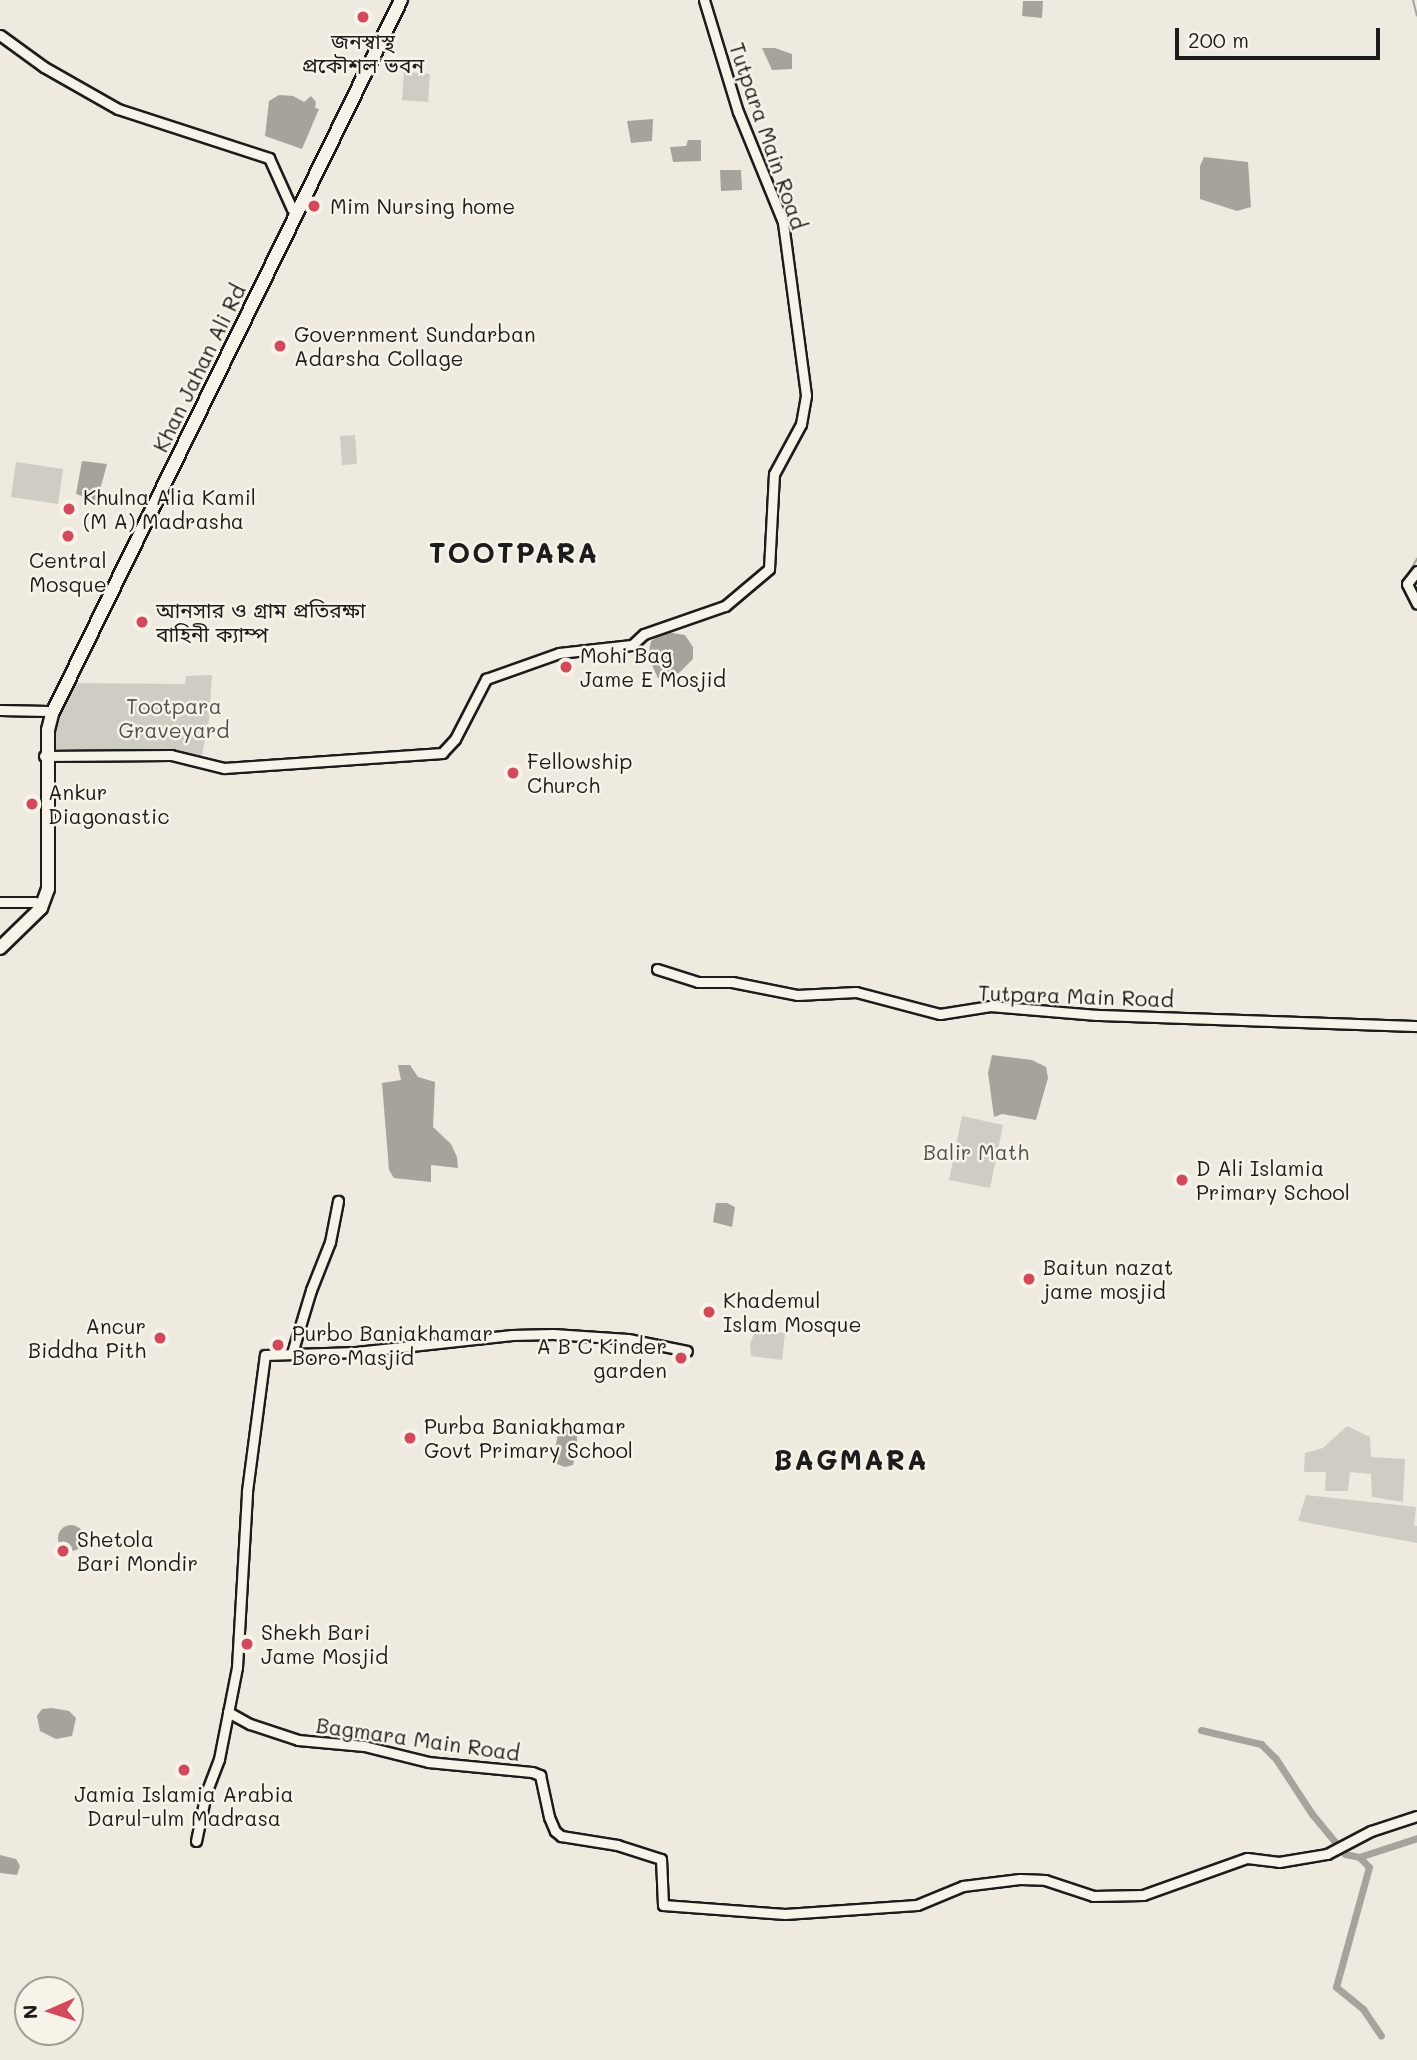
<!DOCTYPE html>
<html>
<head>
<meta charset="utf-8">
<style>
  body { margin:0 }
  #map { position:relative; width:1417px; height:2060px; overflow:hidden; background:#eeeae0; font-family:Mali,"Noto Sans Bengali",sans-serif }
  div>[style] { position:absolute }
  .green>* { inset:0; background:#cfccc3 }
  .water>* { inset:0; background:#a6a39d }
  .round { border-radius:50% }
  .stream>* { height:2px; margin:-1px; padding:0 1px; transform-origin:1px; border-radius:1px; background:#a6a39d }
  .canal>* { height:7px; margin:-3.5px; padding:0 3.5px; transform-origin:3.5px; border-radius:3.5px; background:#a6a39d }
  .roads { filter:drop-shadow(2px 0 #1c1c1c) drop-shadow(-2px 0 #1c1c1c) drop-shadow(0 2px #1c1c1c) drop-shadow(0 -2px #1c1c1c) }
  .minor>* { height:9px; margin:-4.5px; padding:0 4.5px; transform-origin:4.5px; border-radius:4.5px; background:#f7f3e8 }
  .highway>* { height:12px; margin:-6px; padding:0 6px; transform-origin:6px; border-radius:6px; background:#f7f3e8 }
  .dots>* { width:19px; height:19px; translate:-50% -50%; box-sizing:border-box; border:4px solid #f7f3e8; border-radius:50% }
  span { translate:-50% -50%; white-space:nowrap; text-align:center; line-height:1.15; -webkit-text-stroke:5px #f7f3e8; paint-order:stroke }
  .poi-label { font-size:21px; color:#1c1c1c }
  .left { translate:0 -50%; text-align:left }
  .right { translate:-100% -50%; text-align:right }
  .street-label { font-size:21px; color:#1c1c1c }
  .park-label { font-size:21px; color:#52514e }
  .district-label { font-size:28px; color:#1c1c1c; font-weight:700; letter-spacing:2px }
  .north { position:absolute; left:14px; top:1976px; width:70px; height:70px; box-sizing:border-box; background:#f7f3e8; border:2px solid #9f9d96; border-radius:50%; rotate:267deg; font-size:19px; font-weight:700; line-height:28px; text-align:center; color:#1c1c1c }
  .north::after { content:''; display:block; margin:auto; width:24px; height:32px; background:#d1495b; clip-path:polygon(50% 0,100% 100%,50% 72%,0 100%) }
  .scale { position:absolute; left:1175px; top:28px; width:205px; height:32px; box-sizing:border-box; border:4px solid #1c1c1c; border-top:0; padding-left:9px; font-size:21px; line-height:24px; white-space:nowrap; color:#1c1c1c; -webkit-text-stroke:5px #f7f3e8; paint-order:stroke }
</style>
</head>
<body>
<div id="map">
  <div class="green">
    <div style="clip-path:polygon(404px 72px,430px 74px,428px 102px,402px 100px)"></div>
    <div style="clip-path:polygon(355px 435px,357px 464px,342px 465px,340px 436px)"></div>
    <div style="clip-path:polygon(16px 462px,63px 469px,58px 504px,11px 497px)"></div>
    <div style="clip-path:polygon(212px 675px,209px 720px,201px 760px,183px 752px,49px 751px,66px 683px,185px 684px,186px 676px)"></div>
    <div style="clip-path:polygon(962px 1116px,1003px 1125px,990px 1188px,949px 1180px)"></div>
    <div style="clip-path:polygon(755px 1331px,785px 1333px,782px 1360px,751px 1356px,750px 1344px)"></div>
    <div style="clip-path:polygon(1347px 1426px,1370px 1437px,1371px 1457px,1405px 1459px,1403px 1502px,1372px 1497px,1371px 1474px,1350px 1472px,1348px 1491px,1325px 1491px,1326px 1472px,1304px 1472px,1305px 1453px,1323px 1448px)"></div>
    <div style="clip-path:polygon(1306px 1495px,1416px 1507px,1414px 1526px,1417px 1526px,1417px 1543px,1298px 1521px)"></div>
  </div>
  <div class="water">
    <div style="clip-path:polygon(1023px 1px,1043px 1px,1042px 18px,1022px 16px)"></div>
    <div style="clip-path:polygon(762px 48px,775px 48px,792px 54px,792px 69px,772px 70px)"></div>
    <div style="clip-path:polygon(279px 95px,293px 96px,304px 102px,311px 96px,316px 102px,315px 108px,319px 109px,302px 149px,265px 136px,269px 101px)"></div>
    <div style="clip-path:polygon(653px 119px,652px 141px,631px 143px,627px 121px)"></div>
    <div style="clip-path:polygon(688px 140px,701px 140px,701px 161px,673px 162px,670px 147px,686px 146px)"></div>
    <div style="clip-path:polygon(1204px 157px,1248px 162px,1251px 207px,1237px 211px,1200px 199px,1200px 166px)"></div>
    <div style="clip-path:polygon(720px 170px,741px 170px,742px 190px,721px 191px)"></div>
    <div style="clip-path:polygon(82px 461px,107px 464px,97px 501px,76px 494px)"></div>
    <div style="clip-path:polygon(666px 632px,685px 635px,693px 647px,693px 659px,679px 673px,658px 678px,648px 657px,651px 641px)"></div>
    <div style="clip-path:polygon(992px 1055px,1032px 1060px,1046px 1067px,1048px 1078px,1036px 1120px,1002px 1114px,994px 1117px,988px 1073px)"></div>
    <div style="clip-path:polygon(398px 1065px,410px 1065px,418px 1077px,435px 1082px,433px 1127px,451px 1144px,457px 1157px,458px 1168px,431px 1165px,431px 1182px,394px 1178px,389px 1170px,382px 1083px,401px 1080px)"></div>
    <div style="clip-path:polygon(716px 1203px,727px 1203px,735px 1207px,732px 1227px,713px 1222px)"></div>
    <div style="clip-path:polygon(567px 1426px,577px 1433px,577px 1448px,573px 1465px,565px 1467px,557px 1464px,555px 1449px,558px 1434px)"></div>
    <div class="round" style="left:58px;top:1525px;width:26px;height:26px"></div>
    <div style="clip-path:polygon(52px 1708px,69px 1711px,76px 1718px,72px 1736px,56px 1739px,40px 1731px,37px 1716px,42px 1709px)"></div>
    <div style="clip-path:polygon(0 1855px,16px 1859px,20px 1866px,17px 1875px,0 1873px)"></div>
  </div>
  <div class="stream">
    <div style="left:1413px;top:0;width:16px;rotate:76deg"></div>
    <div style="left:1403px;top:584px;width:29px;rotate:-61deg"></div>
  </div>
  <div class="canal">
    <div style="left:1201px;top:1730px;width:62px;rotate:13.1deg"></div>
    <div style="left:1261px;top:1744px;width:21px;rotate:45deg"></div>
    <div style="left:1276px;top:1759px;width:66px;rotate:56.8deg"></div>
    <div style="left:1312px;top:1814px;width:52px;rotate:50.5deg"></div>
    <div style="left:1345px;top:1854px;width:14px;rotate:12deg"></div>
    <div style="left:1359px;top:1857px;width:14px;rotate:45deg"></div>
    <div style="left:1369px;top:1867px;width:124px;rotate:105.4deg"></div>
    <div style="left:1336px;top:1987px;width:35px;rotate:39deg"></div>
    <div style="left:1363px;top:2009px;width:32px;rotate:56deg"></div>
    <div style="left:1359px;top:1857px;width:61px;rotate:-18.1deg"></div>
  </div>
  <div class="roads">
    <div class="minor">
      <div style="left:0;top:35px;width:54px;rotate:36deg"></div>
      <div style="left:44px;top:67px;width:85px;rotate:29.6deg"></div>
      <div style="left:118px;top:109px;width:159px;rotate:18deg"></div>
      <div style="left:269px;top:158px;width:56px;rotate:65.7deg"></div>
      <div style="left:1417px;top:571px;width:16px;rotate:128deg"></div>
      <div style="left:1407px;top:584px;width:22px;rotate:63deg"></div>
      <div style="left:0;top:710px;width:48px;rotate:1.2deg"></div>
      <div style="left:44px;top:756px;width:127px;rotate:-0.5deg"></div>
      <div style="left:171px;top:755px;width:55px;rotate:13.8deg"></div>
      <div style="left:224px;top:768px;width:219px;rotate:-3.9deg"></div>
      <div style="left:442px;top:753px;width:19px;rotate:-47deg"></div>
      <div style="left:455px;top:739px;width:68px;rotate:-62.7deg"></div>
      <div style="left:486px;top:679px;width:77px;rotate:-19.6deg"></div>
      <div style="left:559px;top:653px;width:73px;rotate:-6.3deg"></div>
      <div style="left:632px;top:645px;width:16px;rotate:-43deg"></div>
      <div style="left:644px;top:634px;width:86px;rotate:-19.1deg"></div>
      <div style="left:725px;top:606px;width:57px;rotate:-40.1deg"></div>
      <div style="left:769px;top:569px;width:95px;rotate:-87deg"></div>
      <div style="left:774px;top:474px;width:57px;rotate:-61.6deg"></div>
      <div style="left:801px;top:424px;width:29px;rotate:-80deg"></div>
      <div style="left:806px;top:395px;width:175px;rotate:-97.6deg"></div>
      <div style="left:783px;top:222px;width:119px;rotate:-112.2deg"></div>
      <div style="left:738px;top:112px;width:117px;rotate:-106.9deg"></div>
      <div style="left:0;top:902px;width:35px"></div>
      <div style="left:657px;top:969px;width:43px;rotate:17.6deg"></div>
      <div style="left:698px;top:982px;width:34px"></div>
      <div style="left:732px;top:982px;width:66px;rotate:11.3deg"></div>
      <div style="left:797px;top:995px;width:59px;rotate:-2.9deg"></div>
      <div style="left:856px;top:992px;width:87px;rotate:14.7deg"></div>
      <div style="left:940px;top:1014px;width:51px;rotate:-9.1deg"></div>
      <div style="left:990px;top:1006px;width:107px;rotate:4.8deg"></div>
      <div style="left:1097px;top:1015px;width:320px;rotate:2deg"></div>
      <div style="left:292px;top:1353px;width:66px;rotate:-73.2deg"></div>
      <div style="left:311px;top:1290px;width:52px;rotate:-68.4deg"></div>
      <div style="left:330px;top:1242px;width:42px;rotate:-79deg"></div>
      <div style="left:228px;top:1712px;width:25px;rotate:29deg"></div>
      <div style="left:250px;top:1724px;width:51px;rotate:18.4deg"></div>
      <div style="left:298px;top:1740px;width:66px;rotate:5.2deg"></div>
      <div style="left:364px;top:1746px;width:66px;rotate:14deg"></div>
      <div style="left:428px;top:1762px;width:104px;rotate:5.5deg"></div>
      <div style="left:532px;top:1772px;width:9px;rotate:21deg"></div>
      <div style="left:540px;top:1775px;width:43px;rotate:77.9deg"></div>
      <div style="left:549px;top:1817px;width:15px;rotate:67deg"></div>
      <div style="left:555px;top:1831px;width:8px;rotate:40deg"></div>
      <div style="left:561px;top:1836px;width:57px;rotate:9.1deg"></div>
      <div style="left:617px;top:1845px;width:46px;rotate:17.7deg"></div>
      <div style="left:661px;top:1859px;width:46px;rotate:87.5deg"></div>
      <div style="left:663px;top:1905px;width:122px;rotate:4.2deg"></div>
      <div style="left:785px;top:1914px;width:132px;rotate:-3.9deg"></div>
      <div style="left:917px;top:1905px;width:50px;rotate:-22.4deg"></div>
      <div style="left:963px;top:1886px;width:57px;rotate:-7deg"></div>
      <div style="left:1020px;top:1879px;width:25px;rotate:2deg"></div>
      <div style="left:1045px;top:1880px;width:51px;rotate:18.4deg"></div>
      <div style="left:1093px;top:1896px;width:50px;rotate:-1.1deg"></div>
      <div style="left:1143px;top:1895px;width:110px;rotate:-19.6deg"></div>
      <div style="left:1247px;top:1858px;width:32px;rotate:7deg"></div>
      <div style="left:1279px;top:1862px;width:49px;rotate:-9.5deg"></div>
      <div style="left:1327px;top:1854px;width:50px;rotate:-27.6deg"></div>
      <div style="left:1371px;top:1831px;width:48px;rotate:-18.1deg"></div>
      <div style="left:196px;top:1841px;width:49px;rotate:-78.2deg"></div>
      <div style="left:206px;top:1793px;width:36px;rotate:-69deg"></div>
      <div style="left:219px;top:1759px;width:94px;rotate:-78.9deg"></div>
      <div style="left:237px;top:1667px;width:176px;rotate:-86.7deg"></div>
      <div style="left:247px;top:1491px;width:137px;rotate:-82.5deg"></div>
      <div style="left:265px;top:1355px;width:91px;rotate:-1.9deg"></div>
      <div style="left:356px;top:1352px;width:157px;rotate:-6.2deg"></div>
      <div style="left:512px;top:1335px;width:41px;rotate:-1.4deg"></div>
      <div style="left:553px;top:1334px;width:75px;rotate:3.8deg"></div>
      <div style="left:628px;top:1339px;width:60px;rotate:11.5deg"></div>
    </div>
    <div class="highway">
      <div style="left:0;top:948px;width:57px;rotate:-44.3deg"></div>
      <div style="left:41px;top:908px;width:20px;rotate:-70deg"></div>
      <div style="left:48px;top:889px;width:159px;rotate:-90deg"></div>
      <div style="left:48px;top:730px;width:16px;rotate:-76deg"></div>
      <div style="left:52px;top:714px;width:795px;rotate:-63.95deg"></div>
    </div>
  </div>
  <div class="dots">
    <div style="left:363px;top:17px;background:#d1495b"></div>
    <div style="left:314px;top:206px;background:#d1495b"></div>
    <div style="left:280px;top:346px;background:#d1495b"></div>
    <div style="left:69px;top:509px;background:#d1495b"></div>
    <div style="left:68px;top:536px;background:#d1495b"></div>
    <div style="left:142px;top:622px;background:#d1495b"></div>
    <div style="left:566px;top:667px;background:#d1495b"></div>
    <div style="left:513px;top:773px;background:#d1495b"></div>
    <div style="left:32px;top:804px;background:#d1495b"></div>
    <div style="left:1182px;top:1180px;background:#d1495b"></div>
    <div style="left:1029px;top:1279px;background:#d1495b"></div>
    <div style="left:709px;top:1312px;background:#d1495b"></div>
    <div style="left:160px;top:1338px;background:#d1495b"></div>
    <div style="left:278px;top:1345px;background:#d1495b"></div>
    <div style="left:681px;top:1358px;background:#d1495b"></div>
    <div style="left:410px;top:1438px;background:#d1495b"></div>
    <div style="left:63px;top:1551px;background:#d1495b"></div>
    <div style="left:247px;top:1644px;background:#d1495b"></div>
    <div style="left:184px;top:1770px;background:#d1495b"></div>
  </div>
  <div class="poi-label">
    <span style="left:363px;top:53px">জনস্বাস্থ<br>প্রকৌশল ভবন</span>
    <span class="left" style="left:330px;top:206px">Mim Nursing home</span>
    <span class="left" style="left:294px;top:346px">Government Sundarban<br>Adarsha Collage</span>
    <span class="left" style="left:83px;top:509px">Khulna Alia Kamil<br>(M A) Madrasha</span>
    <span style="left:68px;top:572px">Central<br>Mosque</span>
    <span class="left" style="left:156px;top:622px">আনসার ও গ্রাম প্রতিরক্ষা<br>বাহিনী ক্যাম্প</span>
    <span class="left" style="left:580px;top:667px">Mohi Bag<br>Jame E Mosjid</span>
    <span class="left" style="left:527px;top:773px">Fellowship<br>Church</span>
    <span class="left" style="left:48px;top:804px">Ankur<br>Diagonastic</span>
    <span class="left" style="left:1196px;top:1180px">D Ali Islamia<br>Primary School</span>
    <span class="left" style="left:1043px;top:1279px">Baitun nazat<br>jame mosjid</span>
    <span class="left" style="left:723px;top:1312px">Khademul<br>Islam Mosque</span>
    <span class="right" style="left:146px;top:1338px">Ancur<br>Biddha Pith</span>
    <span class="left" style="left:292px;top:1345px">Purbo Baniakhamar<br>Boro Masjid</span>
    <span class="right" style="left:667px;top:1358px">A B C Kinder<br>garden</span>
    <span class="left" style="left:424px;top:1438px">Purba Baniakhamar<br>Govt Primary School</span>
    <span class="left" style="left:77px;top:1551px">Shetola<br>Bari Mondir</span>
    <span class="left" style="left:261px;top:1644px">Shekh Bari<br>Jame Mosjid</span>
    <span style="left:184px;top:1806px">Jamia Islamia Arabia<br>Darul-ulm Madrasa</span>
  </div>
  <div class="street-label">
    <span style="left:768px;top:136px;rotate:71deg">Tutpara Main Road</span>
    <span style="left:199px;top:368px;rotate:-64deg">Khan Jahan Ali Rd</span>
    <span style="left:1076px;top:996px;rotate:2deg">Tutpara Main Road</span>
    <span style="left:418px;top:1739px;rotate:8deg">Bagmara Main Road</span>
  </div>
  <div class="park-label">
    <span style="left:174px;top:718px">Tootpara<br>Graveyard</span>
    <span style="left:976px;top:1152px">Balir Math</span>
  </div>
  <div class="district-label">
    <span style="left:514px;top:552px">TOOTPARA</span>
    <span style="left:851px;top:1459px">BAGMARA</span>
  </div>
  <div class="north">N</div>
  <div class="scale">200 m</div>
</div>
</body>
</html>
